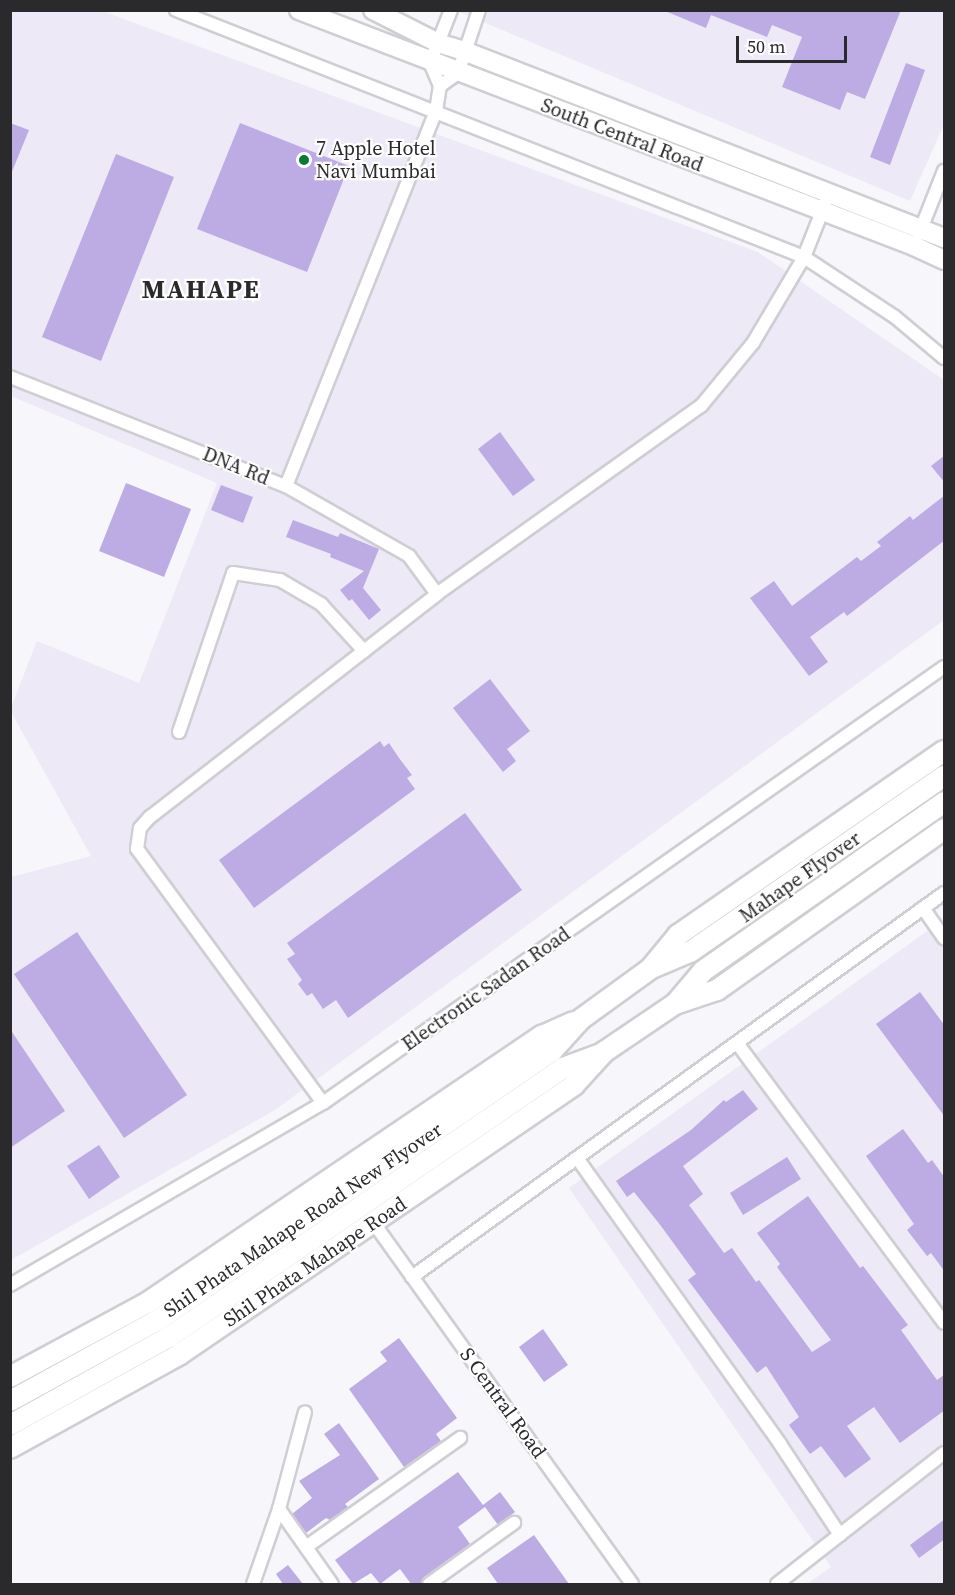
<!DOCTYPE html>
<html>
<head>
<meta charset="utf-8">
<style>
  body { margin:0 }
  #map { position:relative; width:955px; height:1595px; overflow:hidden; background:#f7f6fb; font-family:"Source Serif 4",serif }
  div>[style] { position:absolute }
  .built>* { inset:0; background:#ede9f6 }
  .building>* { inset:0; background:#bdabe4 }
  .roads { filter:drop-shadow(2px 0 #cfced3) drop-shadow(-2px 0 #cfced3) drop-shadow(0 2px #cfced3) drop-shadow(0 -2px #cfced3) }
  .minor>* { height:12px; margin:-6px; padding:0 6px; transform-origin:6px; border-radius:6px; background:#fff }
  .secondary>* { height:18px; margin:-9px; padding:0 9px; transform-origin:9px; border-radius:9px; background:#fff }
  .primary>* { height:20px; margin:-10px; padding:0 10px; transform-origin:10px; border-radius:10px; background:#fff }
  .dots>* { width:16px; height:16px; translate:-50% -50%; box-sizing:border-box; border:3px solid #fff; border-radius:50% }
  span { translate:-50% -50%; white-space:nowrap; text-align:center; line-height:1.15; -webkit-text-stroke:4.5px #fff; paint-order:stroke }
  .street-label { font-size:20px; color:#2a2a2c }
  .poi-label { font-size:20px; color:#2a2a2c }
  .left { translate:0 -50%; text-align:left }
  .district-label { font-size:26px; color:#2a2a2c; font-weight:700; letter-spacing:1.5px }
  .frame { position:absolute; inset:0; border:12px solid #2a2a2c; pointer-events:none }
  .scale { position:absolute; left:736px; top:36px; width:111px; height:27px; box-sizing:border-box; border:3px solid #2a2a2c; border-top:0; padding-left:8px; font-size:18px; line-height:21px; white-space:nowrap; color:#2a2a2c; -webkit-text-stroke:4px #fff; paint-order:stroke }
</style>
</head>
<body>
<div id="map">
  <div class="built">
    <div style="clip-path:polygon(11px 11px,102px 11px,758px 252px,944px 380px,944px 620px,275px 1110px,11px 1260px,11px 877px,91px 856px,10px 710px,37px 641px,139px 683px,217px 483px,11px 396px)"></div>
    <div style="clip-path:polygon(457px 11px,944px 11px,944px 124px,910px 201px)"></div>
    <div style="clip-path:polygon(944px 919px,944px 1584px,807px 1584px,831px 1567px,569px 1188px)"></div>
  </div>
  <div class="building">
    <div style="clip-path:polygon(901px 10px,865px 99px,847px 92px,840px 110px,782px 87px,802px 37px,772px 25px,767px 37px,711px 15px,706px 28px,665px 11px)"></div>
    <div style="clip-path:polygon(906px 63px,925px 70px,890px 165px,870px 157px)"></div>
    <div style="clip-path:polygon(10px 123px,29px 130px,11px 174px,10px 174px)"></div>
    <div style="clip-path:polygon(240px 123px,349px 166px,307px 272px,197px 229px)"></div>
    <div style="clip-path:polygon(116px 154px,174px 177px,101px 361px,42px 337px)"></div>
    <div style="clip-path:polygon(500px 432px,535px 480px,513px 496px,478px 449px)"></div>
    <div style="clip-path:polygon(945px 455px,945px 483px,931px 466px)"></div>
    <div style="clip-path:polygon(126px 483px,191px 509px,164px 577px,99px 551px)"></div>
    <div style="clip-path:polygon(221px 485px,253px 497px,243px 523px,211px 510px)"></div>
    <div style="clip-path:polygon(945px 495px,945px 540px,847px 616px,844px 612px,810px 637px,828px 662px,809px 676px,750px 598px,774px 581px,792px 606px,857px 557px,861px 561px,881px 546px,877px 542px,910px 516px,913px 520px)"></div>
    <div style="clip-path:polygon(293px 520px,338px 537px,340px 533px,379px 549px,363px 588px,381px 610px,369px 620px,352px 599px,349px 601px,340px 590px,364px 571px,330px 557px,331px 554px,286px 537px)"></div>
    <div style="clip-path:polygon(490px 679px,530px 731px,507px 749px,516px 761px,503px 772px,453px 708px)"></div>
    <div style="clip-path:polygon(380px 741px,384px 747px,389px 743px,399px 758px,412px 775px,407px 778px,415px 789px,254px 908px,219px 860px)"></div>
    <div style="clip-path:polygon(465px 813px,522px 890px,348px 1018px,336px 1000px,323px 1009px,312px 993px,307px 996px,298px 984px,302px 980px,287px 959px,295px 954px,287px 943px)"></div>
    <div style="clip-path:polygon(77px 932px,187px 1095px,124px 1138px,14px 974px)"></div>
    <div style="clip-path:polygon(920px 992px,945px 1026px,945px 1117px,876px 1024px)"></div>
    <div style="clip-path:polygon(10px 1029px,65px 1111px,10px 1148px)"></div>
    <div style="clip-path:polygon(743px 1090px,758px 1109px,683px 1166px,703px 1194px,689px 1205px,724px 1253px,732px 1248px,756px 1282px,759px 1280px,812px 1352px,831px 1340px,777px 1267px,780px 1264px,757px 1233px,808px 1196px,860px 1268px,863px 1266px,908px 1325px,901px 1330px,937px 1380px,945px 1374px,945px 1410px,900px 1443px,874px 1407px,847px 1426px,871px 1459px,845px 1478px,821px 1446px,810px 1454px,789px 1425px,799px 1417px,766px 1366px,757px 1373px,688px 1280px,696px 1274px,661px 1226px,634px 1192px,627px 1197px,616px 1181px,691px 1130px,724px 1100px,726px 1102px)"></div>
    <div style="clip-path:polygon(903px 1129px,928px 1163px,932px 1160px,945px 1178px,945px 1272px,931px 1253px,927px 1256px,907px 1230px,914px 1224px,866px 1156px)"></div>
    <div style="clip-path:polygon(99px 1145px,120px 1177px,89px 1199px,67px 1166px)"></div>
    <div style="clip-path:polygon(787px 1157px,801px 1179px,743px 1215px,730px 1193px)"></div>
    <div style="clip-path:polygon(543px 1329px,568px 1365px,544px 1382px,519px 1347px)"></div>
    <div style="clip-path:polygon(399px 1338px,457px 1418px,436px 1434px,441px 1441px,404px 1467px,349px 1389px,387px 1361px,380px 1352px)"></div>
    <div style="clip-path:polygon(339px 1423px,379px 1479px,345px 1504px,348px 1507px,330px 1520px,326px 1518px,306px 1533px,292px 1514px,312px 1498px,299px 1481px,340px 1455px,324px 1434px)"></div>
    <div style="clip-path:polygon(458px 1472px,483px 1505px,500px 1492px,515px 1512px,498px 1525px,485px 1507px,458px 1527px,470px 1544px,424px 1577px,421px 1584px,411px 1584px,400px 1569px,380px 1584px,371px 1573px,353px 1584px,335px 1560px)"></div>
    <div style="clip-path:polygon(945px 1519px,945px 1539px,919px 1558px,910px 1545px)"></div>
    <div style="clip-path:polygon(534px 1535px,569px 1584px,498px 1584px,487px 1568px)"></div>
    <div style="clip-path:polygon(288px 1565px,303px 1584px,283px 1584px,276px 1574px)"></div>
  </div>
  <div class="roads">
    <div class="minor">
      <div style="left:176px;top:10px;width:675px;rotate:21.47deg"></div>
      <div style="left:804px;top:257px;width:109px;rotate:33.4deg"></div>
      <div style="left:895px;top:317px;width:64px;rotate:39.9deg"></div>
      <div style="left:440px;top:86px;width:22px;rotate:-36deg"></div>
      <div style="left:458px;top:73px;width:66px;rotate:-71.6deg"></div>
      <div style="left:919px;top:234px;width:68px;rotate:-68.4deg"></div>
      <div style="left:10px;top:377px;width:297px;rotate:21.6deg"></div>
      <div style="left:286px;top:486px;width:142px;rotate:29.6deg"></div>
      <div style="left:409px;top:556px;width:47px;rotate:53.6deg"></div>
      <div style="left:286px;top:486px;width:404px;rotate:-68.2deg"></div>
      <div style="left:436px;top:111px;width:25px;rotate:-81deg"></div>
      <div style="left:440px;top:86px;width:25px;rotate:-113deg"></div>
      <div style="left:430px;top:63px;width:57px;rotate:-68.4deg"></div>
      <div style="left:179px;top:732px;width:168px;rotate:-71.2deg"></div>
      <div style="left:233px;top:573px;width:48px;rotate:8.5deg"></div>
      <div style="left:280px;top:580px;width:48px;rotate:30.3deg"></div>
      <div style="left:321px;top:604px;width:64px;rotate:47.5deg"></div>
      <div style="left:923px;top:908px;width:37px;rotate:55deg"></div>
      <div style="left:737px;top:1043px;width:348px;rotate:53.5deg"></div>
      <div style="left:323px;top:1103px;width:315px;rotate:-126.2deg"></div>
      <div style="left:137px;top:849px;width:21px;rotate:-82deg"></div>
      <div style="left:140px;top:828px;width:15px;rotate:-48deg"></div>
      <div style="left:150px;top:817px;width:363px;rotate:-37.8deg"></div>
      <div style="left:437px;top:594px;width:324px;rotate:-35.5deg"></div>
      <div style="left:701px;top:406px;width:82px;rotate:-50.5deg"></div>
      <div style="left:753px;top:343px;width:100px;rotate:-59.3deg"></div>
      <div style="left:804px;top:257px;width:57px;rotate:-68.4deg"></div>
      <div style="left:577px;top:1158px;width:351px;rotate:54.6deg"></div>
      <div style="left:780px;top:1444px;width:109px;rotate:56.6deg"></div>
      <div style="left:373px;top:1222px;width:445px;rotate:54.4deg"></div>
      <div style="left:412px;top:1277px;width:656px;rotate:-35.82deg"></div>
      <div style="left:10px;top:1285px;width:362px;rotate:-30.2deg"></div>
      <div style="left:323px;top:1103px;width:759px;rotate:-35.07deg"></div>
      <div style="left:279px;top:1509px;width:92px;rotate:54.8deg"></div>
      <div style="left:306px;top:1547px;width:189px;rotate:-35.3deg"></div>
      <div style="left:253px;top:1584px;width:79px;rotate:-70.9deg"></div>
      <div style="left:279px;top:1509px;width:100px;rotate:-75deg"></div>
      <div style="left:429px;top:1584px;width:105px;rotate:-35.7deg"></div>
      <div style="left:777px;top:1584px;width:212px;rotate:-38.1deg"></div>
    </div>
    <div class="secondary">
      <div style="left:299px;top:10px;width:659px;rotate:20.99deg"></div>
      <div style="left:914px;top:246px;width:33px;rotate:25deg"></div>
      <div style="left:373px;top:10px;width:73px;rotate:26.9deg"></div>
      <div style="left:438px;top:43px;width:27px;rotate:17deg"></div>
      <div style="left:464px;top:51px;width:515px;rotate:21.29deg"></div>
    </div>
    <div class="primary">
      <div style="left:654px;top:967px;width:39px;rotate:-23deg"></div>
      <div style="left:690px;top:952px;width:309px;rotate:-34.7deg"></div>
      <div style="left:676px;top:1003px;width:42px;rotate:-49.8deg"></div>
      <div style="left:703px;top:971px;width:294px;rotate:-35deg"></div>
      <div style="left:10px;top:1377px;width:156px;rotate:-28.4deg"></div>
      <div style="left:147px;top:1303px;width:477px;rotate:-34.1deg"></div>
      <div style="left:542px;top:1036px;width:34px;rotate:-24deg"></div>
      <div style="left:10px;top:1401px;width:169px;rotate:-28.7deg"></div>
      <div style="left:158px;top:1320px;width:477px;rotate:-34.3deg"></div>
      <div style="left:552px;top:1051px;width:43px;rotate:-47.8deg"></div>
      <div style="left:581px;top:1019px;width:85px;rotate:-35.9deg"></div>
      <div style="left:650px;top:969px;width:44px;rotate:-50.5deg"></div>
      <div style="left:678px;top:935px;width:323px;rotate:-34.7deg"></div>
      <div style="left:10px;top:1425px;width:182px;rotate:-29deg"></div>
      <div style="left:169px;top:1337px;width:477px;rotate:-34.3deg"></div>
      <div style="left:563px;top:1068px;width:40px;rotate:-20.2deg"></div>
      <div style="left:10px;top:1448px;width:194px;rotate:-28.9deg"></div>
      <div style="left:180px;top:1354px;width:477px;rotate:-34.3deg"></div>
      <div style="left:574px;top:1085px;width:45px;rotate:-47.7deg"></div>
      <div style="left:604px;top:1052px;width:86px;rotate:-34.1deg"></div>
      <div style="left:675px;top:1004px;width:44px;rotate:-18.4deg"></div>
      <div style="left:717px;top:990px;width:278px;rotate:-35.3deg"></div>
    </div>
  </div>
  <div class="dots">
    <div style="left:304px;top:160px;background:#037b31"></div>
  </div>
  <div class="street-label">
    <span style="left:622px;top:135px;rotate:21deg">South Central Road</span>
    <span style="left:236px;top:466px;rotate:22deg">DNA Rd</span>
    <span style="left:800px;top:877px;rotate:-35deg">Mahape Flyover</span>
    <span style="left:486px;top:989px;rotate:-35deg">Electronic Sadan Road</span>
    <span style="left:303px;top:1220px;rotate:-34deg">Shil Phata Mahape Road New Flyover</span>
    <span style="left:315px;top:1262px;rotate:-34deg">Shil Phata Mahape Road</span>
    <span style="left:503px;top:1403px;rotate:54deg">S Central Road</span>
  </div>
  <div class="poi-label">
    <span class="left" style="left:316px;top:160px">7 Apple Hotel<br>Navi Mumbai</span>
  </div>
  <div class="district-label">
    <span style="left:201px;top:290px">MAHAPE</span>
  </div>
  <div class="frame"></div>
  <div class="scale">50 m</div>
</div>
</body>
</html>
